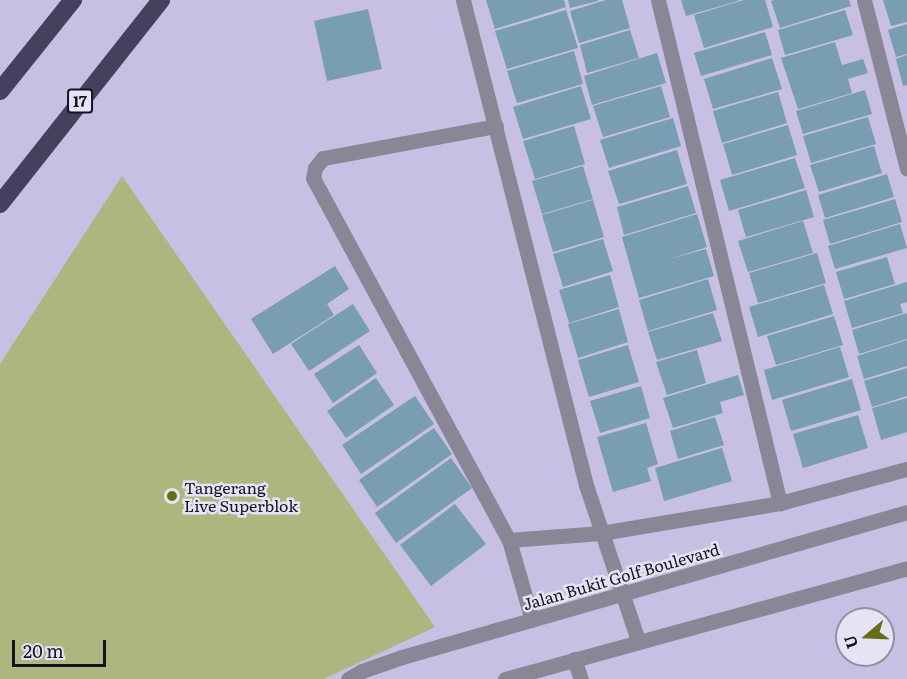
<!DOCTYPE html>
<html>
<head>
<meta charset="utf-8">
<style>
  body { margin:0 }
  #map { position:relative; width:907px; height:679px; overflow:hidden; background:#c7bfe4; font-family:Literata,serif }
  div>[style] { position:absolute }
  .green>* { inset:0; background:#aeb67f }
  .building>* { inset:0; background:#799db2 }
  .street>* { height:15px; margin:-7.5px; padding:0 7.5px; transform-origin:7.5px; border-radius:7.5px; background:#898695 }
  .highway>* { height:18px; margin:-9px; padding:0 9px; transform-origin:9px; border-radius:9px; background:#463f5d }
  .dots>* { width:16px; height:16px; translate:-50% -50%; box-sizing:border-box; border:3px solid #e6e3f5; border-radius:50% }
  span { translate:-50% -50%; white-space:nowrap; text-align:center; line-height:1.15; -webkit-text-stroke:5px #e6e3f5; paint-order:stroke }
  .shield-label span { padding:2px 4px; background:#e6e3f5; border:2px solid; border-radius:4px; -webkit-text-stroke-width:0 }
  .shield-label { font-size:15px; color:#161320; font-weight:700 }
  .poi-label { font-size:16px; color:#161320 }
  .left { translate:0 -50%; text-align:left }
  .street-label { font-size:16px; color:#161320 }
  .north { position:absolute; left:835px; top:607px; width:60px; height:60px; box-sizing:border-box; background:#e6e3f5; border:2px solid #9390a0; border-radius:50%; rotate:251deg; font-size:16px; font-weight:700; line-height:24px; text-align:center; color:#161320 }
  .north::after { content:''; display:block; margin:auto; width:21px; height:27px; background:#666d12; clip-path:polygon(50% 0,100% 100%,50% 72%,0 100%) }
  .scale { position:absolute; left:12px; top:640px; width:94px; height:27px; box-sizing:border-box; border:3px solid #161320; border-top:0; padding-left:8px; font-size:18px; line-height:21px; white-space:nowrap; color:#161320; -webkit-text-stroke:4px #e6e3f5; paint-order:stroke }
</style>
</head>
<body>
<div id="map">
  <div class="green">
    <div style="clip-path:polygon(122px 176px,435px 627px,324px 679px,0 679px,0 364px)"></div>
  </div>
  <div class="building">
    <div style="clip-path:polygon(486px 0,564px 0,566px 7px,495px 29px)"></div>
    <div style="clip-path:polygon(568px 0,598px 0,598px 1px,570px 8px)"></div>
    <div style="clip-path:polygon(606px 0,622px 0,630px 28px,579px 43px,570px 11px)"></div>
    <div style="clip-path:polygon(681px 0,738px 0,738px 1px,686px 16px)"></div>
    <div style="clip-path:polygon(744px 0,765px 0,773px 27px,704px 48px,694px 15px)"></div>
    <div style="clip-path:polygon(774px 0,849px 0,851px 6px,780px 28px,771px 1px)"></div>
    <div style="clip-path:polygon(883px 0,907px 0,907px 22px,891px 26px)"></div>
    <div style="clip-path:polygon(368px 9px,382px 69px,327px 81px,314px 21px)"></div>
    <div style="clip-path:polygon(566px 10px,578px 48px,507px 69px,495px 31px)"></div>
    <div style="clip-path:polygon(845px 10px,853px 35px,785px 55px,778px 30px)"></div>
    <div style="clip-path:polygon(907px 24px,907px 54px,896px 57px,888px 30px)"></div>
    <div style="clip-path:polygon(630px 30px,639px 58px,587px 73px,580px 45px)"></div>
    <div style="clip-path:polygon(765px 32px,772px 55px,701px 76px,694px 53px)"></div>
    <div style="clip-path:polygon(835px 42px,842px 65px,863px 59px,868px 73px,848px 79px,852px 93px,798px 109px,781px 58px)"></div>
    <div style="clip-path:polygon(574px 51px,583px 84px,517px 103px,507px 71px)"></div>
    <div style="clip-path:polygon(657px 53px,666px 83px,592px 105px,584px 76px)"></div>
    <div style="clip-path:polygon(907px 55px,907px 85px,903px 86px,896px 59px)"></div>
    <div style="clip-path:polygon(772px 58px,782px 89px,713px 109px,704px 79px)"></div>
    <div style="clip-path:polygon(581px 86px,591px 119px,523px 139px,513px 107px)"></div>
    <div style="clip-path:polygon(661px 86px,670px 117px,603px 137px,593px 106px)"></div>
    <div style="clip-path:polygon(865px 90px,872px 114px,803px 134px,796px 111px)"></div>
    <div style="clip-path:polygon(778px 92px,787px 123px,722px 143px,713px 111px)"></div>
    <div style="clip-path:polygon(868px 117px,876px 144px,811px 163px,803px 136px)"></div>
    <div style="clip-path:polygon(673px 118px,681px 146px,609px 168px,600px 140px)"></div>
    <div style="clip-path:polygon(788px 125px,797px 155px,732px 175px,723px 144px)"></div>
    <div style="clip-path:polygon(574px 126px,585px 164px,535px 179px,523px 141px)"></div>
    <div style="clip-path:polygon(874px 146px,882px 173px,819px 192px,810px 165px)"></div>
    <div style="clip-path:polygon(677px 150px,687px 184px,619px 204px,608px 171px)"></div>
    <div style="clip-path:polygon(795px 158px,805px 188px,729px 211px,720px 180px)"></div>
    <div style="clip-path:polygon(583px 166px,593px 199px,542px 214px,532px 181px)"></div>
    <div style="clip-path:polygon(887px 174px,894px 197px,825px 218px,818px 195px)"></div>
    <div style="clip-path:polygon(688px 186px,696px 213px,624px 235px,617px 207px)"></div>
    <div style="clip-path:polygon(806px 190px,814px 217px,746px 237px,738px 210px)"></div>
    <div style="clip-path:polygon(895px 199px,902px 222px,830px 244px,823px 220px)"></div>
    <div style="clip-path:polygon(593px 200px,604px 237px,553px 252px,542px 215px)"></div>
    <div style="clip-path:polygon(697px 214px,707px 247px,670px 259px,706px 249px,714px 276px,639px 298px,622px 237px)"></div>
    <div style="clip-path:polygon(803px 221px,813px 253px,748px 272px,738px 241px)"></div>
    <div style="clip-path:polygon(900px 224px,907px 248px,835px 269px,828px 246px)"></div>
    <div style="clip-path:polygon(603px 239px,613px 271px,563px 287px,553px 254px)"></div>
    <div style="clip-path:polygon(817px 253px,826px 283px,758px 303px,749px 273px)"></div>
    <div style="clip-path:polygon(887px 257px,895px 284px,844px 299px,836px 272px)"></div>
    <div style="clip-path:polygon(335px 266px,349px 289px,327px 304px,334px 315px,273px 354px,251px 319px)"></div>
    <div style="clip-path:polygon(610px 275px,619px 307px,569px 323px,559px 290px)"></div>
    <div style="clip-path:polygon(708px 279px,717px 310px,648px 331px,639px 300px)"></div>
    <div style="clip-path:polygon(907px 282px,907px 302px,900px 304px,903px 313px,852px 328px,844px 301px)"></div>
    <div style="clip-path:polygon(824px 285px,833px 314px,758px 337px,749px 307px)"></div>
    <div style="clip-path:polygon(353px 304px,370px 331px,309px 371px,291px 344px)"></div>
    <div style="clip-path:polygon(619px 309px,628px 342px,578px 358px,568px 324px)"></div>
    <div style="clip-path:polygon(713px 313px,722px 341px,657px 360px,648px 332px)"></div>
    <div style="clip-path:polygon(907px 313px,907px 339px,859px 354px,852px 330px)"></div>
    <div style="clip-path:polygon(834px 316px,843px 345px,776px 365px,767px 336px)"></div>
    <div style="clip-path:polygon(907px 340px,907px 366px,864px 379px,857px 356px)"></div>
    <div style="clip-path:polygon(359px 345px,377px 373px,333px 403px,314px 374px)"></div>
    <div style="clip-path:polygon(628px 345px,639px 382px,589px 397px,578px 360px)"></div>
    <div style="clip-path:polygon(840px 347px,849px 377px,772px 400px,764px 370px)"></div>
    <div style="clip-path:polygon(697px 350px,706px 383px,667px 395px,656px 362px)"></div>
    <div style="clip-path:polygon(907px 368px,907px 396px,872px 407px,864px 381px)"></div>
    <div style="clip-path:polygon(738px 375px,744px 395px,720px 402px,723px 413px,673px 428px,663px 398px)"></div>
    <div style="clip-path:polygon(376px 378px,394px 405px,346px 438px,327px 411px)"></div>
    <div style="clip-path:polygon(852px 379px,861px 410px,791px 431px,782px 400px)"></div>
    <div style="clip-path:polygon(641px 386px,650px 418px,600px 433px,590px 401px)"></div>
    <div style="clip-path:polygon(415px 396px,434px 424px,361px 474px,342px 445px)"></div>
    <div style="clip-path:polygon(907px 398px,907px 432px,881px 440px,872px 408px)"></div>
    <div style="clip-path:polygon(858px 415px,868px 448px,803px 468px,793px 434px)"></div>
    <div style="clip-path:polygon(715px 417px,724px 445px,678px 459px,670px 431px)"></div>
    <div style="clip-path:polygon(646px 423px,658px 464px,647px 468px,651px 481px,613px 492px,597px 437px)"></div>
    <div style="clip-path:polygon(434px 428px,452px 454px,377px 507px,359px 480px)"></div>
    <div style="clip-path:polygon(722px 448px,732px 481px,664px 501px,655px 468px)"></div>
    <div style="clip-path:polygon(451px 458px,472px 488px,396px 543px,375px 513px)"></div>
    <div style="clip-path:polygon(455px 504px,486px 544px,431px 586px,400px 545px)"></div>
  </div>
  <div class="street">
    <div style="left:463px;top:0;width:500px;rotate:75.77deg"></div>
    <div style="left:586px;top:485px;width:163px;rotate:71.5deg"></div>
    <div style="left:658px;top:0;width:518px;rotate:76.37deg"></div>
    <div style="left:864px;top:0;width:174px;rotate:75.7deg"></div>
    <div style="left:496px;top:126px;width:176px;rotate:169.5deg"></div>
    <div style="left:323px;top:158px;width:13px;rotate:129deg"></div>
    <div style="left:315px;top:168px;width:10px;rotate:101deg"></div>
    <div style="left:313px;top:178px;width:412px;rotate:61.6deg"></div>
    <div style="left:509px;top:540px;width:83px;rotate:74deg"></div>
    <div style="left:509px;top:540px;width:92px;rotate:-4.4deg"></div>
    <div style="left:601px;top:533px;width:181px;rotate:-9.5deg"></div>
    <div style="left:780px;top:503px;width:131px;rotate:-15deg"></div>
    <div style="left:574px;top:659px;width:21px;rotate:71deg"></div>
    <div style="left:348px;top:679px;width:16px;rotate:-30deg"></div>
    <div style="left:362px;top:671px;width:42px;rotate:-19.3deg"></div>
    <div style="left:402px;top:657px;width:525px;rotate:-16.02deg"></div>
    <div style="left:505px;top:679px;width:417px;rotate:-15.4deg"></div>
  </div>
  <div class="highway">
    <div style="left:0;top:91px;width:117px;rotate:-51.3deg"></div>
    <div style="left:0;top:204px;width:260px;rotate:-51.7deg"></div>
  </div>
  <div class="dots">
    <div style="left:172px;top:496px;background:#666d12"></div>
  </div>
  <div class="shield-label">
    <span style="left:80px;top:101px">17</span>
  </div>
  <div class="poi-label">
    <span class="left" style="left:184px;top:496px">Tangerang<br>Live Superblok</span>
  </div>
  <div class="street-label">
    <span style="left:621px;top:576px;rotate:-16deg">Jalan Bukit Golf Boulevard</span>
  </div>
  <div class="north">U</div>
  <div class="scale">20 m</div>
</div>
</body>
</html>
